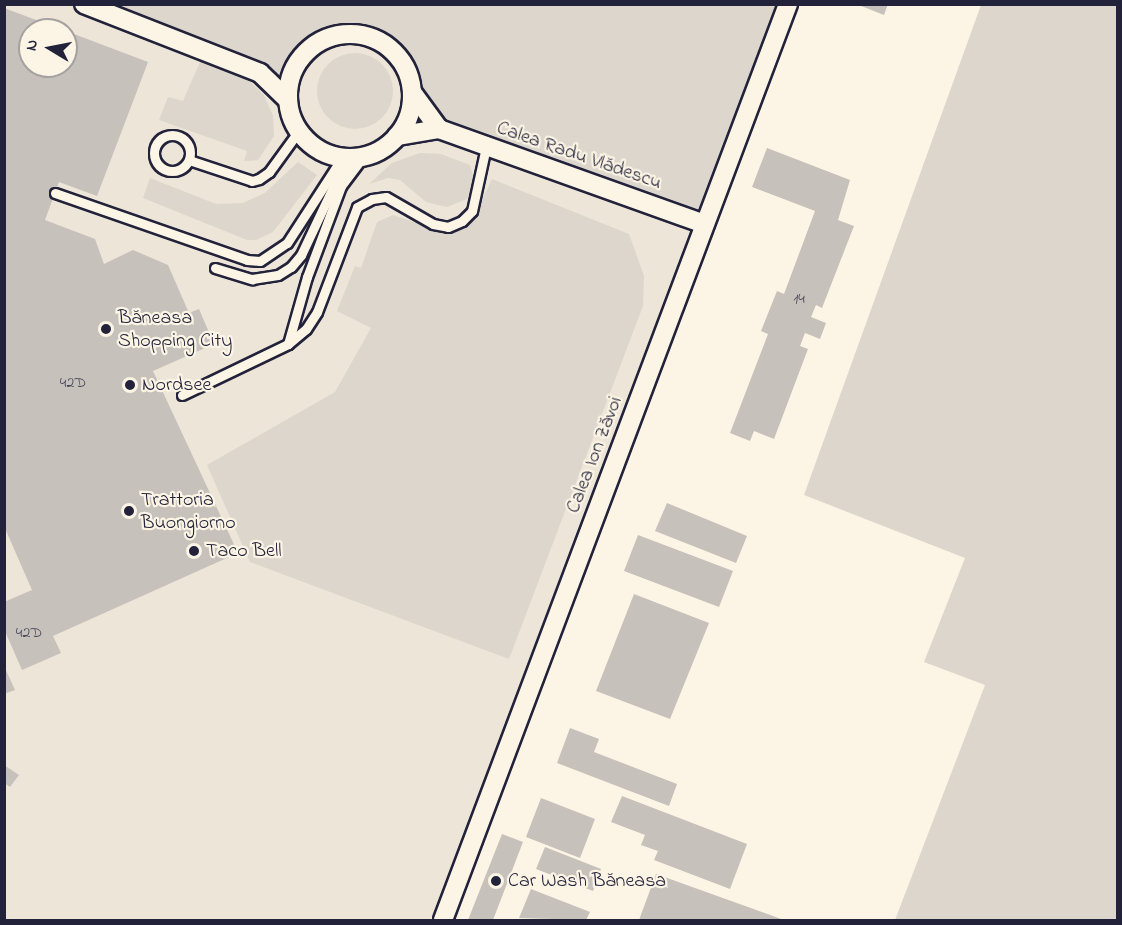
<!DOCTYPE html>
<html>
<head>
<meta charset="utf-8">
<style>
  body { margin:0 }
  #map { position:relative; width:1122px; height:925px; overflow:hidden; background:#fcf5e5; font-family:"Indie Flower",sans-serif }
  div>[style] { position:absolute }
  .built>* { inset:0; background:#ece5d8 }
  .green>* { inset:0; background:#dcd6cc }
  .round { border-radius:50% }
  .building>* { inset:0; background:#c6c1bb }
  .roads { filter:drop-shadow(2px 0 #22223b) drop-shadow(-2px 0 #22223b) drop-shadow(0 2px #22223b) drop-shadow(0 -2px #22223b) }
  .service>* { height:9px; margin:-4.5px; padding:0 4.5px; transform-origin:4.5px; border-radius:4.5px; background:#fcf5e5 }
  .service>.ring { margin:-4.5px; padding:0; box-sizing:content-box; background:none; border:9px solid #fcf5e5; border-radius:50% }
  .minor>* { height:18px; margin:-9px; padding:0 9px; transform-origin:9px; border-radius:9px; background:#fcf5e5 }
  .minor>.ring { margin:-9px; padding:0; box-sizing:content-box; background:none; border:18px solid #fcf5e5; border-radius:50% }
  .dots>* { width:16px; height:16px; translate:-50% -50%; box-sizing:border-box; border:3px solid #fcf5e5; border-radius:50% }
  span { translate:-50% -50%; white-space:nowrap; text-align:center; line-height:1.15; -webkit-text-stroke:4.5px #fcf5e5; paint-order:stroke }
  .number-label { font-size:16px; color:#4b4a5b }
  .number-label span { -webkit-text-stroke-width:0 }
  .street-label { font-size:20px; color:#22223b }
  .poi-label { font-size:20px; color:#22223b }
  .left { translate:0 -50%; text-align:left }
  .frame { position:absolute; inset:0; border:6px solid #22223b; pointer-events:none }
  .north { position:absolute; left:18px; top:18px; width:60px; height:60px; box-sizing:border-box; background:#fcf5e5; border:2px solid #a5a1a1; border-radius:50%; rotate:280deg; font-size:16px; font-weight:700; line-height:24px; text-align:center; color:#22223b }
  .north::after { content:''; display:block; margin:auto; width:21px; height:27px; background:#22223b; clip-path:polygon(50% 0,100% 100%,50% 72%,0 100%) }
</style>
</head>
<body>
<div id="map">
  <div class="built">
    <div style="clip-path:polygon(evenodd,5px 5px,84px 5px,287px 87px,301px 56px,319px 41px,342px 33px,366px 35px,396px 54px,406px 69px,412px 92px,409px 117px,705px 224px,443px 920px,5px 920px,5px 5px,30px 30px,66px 30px,66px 66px,30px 66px,30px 30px)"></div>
  </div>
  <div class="green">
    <div style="clip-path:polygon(84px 5px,788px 5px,705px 224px,409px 117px,412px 92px,406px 69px,396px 54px,355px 33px,330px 36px,309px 48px,295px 65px,288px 87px)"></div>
    <div style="clip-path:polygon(981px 5px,1117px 5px,1117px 920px,895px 920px,985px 685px,924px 662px,965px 558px,804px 495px)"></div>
    <div class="round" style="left:317px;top:53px;width:76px;height:76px"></div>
    <div style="clip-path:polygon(201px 60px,247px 79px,264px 95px,273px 116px,274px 136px,258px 160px,244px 161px,247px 151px,159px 120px,168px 97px,183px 101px)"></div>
    <div style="clip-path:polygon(420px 153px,441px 154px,470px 165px,474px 180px,467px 199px,447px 207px,426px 202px,400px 180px,388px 178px,369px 184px,392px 163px)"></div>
    <div style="clip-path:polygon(298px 162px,317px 175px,273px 232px,256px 240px,247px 240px,143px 198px,150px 178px,216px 204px,243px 203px,265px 193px)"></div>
    <div style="clip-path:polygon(492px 179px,629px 234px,644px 276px,643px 306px,509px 659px,250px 562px,207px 465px,335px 392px,371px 328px,337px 311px,355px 266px,361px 268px,377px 222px,393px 215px,449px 234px,472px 221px)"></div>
  </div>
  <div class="building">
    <div style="clip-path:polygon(856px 4px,888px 4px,884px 15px)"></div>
    <div style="clip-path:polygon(4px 8px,63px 30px,30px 30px,30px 66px,66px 66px,66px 31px,148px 62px,97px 196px,59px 182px,45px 220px,95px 239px,104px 264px,133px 250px,168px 265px,189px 313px,199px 309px,214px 344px,153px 371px,238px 553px,53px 636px,61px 653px,22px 670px,4px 629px,4px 602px,32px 590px,4px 526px)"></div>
    <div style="clip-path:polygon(767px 148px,850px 180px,838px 220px,854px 226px,822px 308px,816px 305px,811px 317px,826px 323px,820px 339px,805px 333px,800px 346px,808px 349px,774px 439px,754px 431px,750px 441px,730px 433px,768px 334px,761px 331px,777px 291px,784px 294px,815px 211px,752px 187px)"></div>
    <div style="clip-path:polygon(667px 503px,747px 536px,736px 563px,655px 531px)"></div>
    <div style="clip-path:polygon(638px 535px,733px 571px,719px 607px,624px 571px)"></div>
    <div style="clip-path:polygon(634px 594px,709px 623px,670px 719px,596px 691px)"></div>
    <div style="clip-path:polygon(4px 666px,15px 690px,4px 694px)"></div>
    <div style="clip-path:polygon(570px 728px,599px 739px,594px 752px,677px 784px,669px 806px,557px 763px)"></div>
    <div style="clip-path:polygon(4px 765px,19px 775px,10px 787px,4px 783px)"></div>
    <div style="clip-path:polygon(622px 796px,747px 844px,730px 889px,654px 860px,658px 851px,641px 845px,645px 835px,611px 822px)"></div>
    <div style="clip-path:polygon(541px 798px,595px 819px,580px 858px,526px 837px)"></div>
    <div style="clip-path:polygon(502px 834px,523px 842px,493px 920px,468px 920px)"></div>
    <div style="clip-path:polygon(545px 847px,601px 869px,593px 891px,536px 869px)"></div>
    <div style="clip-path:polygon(656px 874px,784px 920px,639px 920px)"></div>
    <div style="clip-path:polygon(531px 889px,590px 912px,586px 920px,519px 918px)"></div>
  </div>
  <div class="roads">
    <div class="service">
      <div class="ring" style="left:154px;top:135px;width:27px;height:27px"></div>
      <div style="left:189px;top:160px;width:66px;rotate:18.4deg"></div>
      <div style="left:252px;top:181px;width:7px;rotate:-16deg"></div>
      <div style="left:259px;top:179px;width:12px;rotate:-35deg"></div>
      <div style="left:269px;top:172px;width:49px;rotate:-54.1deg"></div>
      <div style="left:55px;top:193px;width:203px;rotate:19.2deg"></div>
      <div style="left:247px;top:260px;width:13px;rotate:4deg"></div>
      <div style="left:260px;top:261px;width:32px;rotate:-34deg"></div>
      <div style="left:287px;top:243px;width:101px;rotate:-57.1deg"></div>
      <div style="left:215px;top:268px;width:39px;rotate:17deg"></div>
      <div style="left:252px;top:279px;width:26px;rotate:-9deg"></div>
      <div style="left:278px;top:275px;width:15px;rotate:-32deg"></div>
      <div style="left:291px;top:267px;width:16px;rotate:-50deg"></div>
      <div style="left:301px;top:255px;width:80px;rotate:-64.7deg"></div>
      <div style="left:335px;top:183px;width:29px;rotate:-55deg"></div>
      <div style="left:288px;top:344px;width:70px;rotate:-74.2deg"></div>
      <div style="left:307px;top:277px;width:97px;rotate:-69.5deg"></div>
      <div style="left:341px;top:186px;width:36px;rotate:-53deg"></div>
      <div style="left:182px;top:395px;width:118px;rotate:-25.7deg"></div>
      <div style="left:288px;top:344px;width:23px;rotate:-40deg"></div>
      <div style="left:306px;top:329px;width:20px;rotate:-57deg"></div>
      <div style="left:317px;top:312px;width:112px;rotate:-69.1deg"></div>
      <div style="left:357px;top:207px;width:17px;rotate:-28deg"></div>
      <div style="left:372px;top:199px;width:14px;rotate:-8deg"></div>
      <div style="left:386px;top:197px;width:54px;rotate:29.9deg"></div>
      <div style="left:433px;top:224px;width:15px;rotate:11deg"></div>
      <div style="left:448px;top:227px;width:15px;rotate:-23deg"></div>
      <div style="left:462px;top:221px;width:14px;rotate:-45deg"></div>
      <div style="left:472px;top:211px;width:66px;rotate:-77.7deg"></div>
    </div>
    <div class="minor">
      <div style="left:84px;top:4px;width:189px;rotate:21.4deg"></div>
      <div style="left:260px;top:73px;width:37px;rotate:44deg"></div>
      <div class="ring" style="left:288px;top:34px;width:106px;height:106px"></div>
      <div style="left:412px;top:92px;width:46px;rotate:53.9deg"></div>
      <div style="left:397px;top:136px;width:43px;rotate:-9.5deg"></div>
      <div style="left:439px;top:129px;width:282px;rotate:19.7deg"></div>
      <div style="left:443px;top:920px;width:979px;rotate:-69.36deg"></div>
    </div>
  </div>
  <div class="dots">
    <div style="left:106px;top:329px;background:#22223b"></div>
    <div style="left:130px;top:385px;background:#22223b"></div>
    <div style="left:129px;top:511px;background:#22223b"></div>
    <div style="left:194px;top:551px;background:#22223b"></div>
    <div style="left:496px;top:881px;background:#22223b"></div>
  </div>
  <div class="number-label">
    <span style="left:799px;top:299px">14</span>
    <span style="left:73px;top:383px">42D</span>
    <span style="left:29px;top:633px">42D</span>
  </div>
  <div class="street-label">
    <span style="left:579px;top:156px;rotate:19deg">Calea Radu Vlădescu</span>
    <span style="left:595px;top:455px;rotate:-69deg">Calea Ion Zăvoi</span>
  </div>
  <div class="poi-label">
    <span class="left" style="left:118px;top:330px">Băneasa<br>Shopping City</span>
    <span class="left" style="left:142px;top:385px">Nordsee</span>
    <span class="left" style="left:141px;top:512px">Trattoria<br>Buongiorno</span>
    <span class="left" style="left:206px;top:551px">Taco Bell</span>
    <span class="left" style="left:508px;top:881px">Car Wash Băneasa</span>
  </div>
  <div class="frame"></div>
  <div class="north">N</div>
</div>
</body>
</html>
